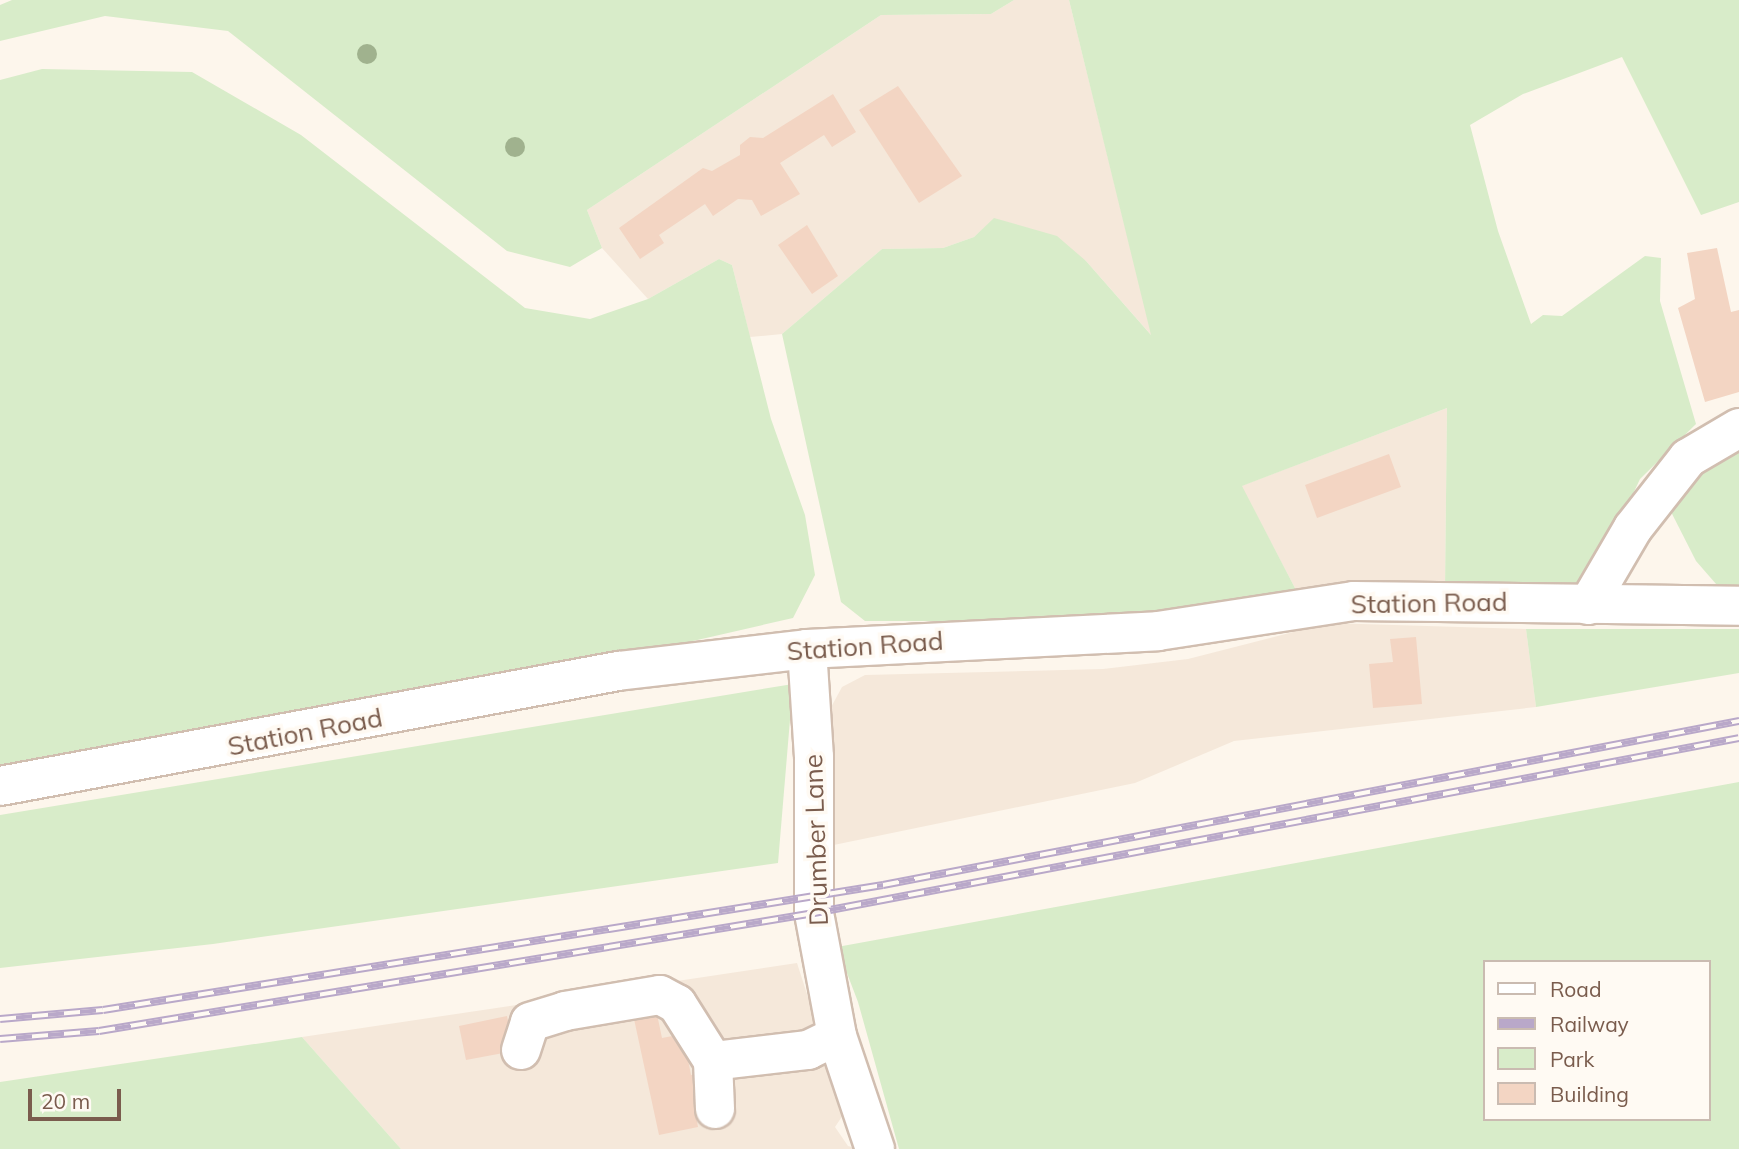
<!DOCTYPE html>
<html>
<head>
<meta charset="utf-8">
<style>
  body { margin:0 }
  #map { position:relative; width:1739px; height:1149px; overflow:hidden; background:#fdf6ec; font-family:Mulish,sans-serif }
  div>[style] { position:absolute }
  .residential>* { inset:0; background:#f5e8da }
  .green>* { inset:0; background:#d8ecc9 }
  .building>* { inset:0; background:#f3d5c3 }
  .roads { filter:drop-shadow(2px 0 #d1beb0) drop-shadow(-2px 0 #d1beb0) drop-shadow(0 2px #d1beb0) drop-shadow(0 -2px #d1beb0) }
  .minor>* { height:38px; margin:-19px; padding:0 19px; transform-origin:19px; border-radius:19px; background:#fff }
  .rail>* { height:8px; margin-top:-4px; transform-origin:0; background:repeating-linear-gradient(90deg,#fffaf3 0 16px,#b9a8c9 0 32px); box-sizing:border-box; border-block:2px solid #b9a8c9 }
  .trees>* { width:20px; height:20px; margin:-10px; border-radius:50%; background:#a0b28e }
  span { translate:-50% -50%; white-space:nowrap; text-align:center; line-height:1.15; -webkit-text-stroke:7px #fffaf3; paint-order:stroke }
  .street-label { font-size:26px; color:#7a5c4d }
  .legend { position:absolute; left:1483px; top:960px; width:228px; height:161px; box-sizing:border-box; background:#fffaf3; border:2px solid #cabbb1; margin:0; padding:9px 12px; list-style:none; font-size:21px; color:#7a5c4d }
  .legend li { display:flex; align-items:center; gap:14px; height:35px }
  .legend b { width:35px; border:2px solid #cabbb1 }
  .scale { position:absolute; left:28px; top:1089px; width:93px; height:32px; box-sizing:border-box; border:4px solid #7a5c4d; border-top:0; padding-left:9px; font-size:21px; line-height:24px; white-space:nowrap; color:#7a5c4d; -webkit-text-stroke:5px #fffaf3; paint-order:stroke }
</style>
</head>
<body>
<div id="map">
  <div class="residential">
    <div style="clip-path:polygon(1014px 0,1069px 0,1152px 336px,1086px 261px,994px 219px,974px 237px,943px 248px,882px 249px,782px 334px,750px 337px,732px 265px,719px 259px,648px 299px,602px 248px,587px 210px,881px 15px,991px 14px)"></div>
    <div style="clip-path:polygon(1447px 408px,1445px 589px,1296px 590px,1241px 486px)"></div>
    <div style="clip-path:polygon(1328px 623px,1526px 629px,1536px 707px,1234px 741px,1135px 783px,824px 847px,829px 711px,842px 687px,865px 675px,1103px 669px,1188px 659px)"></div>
    <div style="clip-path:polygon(797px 963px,845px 1112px,835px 1127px,848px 1146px,859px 1149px,401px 1149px,302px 1037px)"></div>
  </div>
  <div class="green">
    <div style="clip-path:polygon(12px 0,1014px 0,991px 14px,881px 15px,587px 210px,602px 248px,570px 267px,507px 251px,228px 31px,105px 16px,0 41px,0 5px)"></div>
    <div style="clip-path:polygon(1069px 0,1739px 0,1739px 202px,1701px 215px,1622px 57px,1523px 94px,1470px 125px,1498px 231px,1531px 324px,1543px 315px,1562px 316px,1645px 256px,1661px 258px,1660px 301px,1696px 424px,1640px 479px,1615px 532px,1575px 590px,1445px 589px,1447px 408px,1242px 486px,1296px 590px,1126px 621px,865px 621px,841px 602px,782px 334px,882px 249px,943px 248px,974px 237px,994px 218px,1057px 236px,1086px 261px,1151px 335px)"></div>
    <div style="clip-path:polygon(42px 69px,192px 72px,301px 135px,525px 308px,590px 319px,648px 299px,719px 259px,732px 265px,771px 419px,805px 515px,815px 575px,793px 618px,518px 681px,0 771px,0 80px)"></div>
    <div style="clip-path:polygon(1739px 438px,1739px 593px,1723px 592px,1696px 561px,1665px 500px)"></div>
    <div style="clip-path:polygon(1526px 629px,1739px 629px,1739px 673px,1536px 707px)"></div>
    <div style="clip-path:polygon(793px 684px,778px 863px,213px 944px,0 968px,0 815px)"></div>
    <div style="clip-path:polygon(evenodd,1739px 782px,1739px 1149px,899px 1149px,858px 1002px,837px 947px,1739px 782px,1485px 962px,1709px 962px,1709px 1119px,1485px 1119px,1485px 962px)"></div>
    <div style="clip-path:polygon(302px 1037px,401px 1149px,0 1149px,0 1082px)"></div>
  </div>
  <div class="building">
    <div style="clip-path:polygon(898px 86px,962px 176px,919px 203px,859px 110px)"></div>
    <div style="clip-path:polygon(833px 94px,856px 132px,832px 147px,824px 135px,780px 163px,800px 194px,761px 216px,752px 200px,738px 199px,713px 216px,705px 204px,659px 235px,664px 243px,640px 259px,619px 228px,703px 168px,712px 171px,740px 155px,740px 145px,750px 137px,763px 138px)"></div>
    <div style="clip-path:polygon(807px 225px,838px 276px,812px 294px,778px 245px)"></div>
    <div style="clip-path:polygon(1717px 248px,1731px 312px,1739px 310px,1739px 392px,1705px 402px,1678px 308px,1695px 299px,1687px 253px)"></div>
    <div style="clip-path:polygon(1389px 454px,1401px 487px,1317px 518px,1305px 485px)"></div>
    <div style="clip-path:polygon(1416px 637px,1422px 704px,1373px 708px,1369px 664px,1393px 662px,1390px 639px)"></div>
    <div style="clip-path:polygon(657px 1014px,662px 1038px,683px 1034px,691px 1075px,705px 1073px,712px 1106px,695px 1110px,698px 1127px,659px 1135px,634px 1019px)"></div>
    <div style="clip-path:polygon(507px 1016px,514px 1051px,466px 1060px,459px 1026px)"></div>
  </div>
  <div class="roads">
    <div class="minor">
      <div style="left:1588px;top:605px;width:89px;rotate:-59.7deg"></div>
      <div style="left:1633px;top:528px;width:89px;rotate:-51.8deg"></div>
      <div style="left:1688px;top:458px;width:59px;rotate:-30.5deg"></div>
      <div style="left:807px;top:649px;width:108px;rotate:86.3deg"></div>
      <div style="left:814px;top:757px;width:156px;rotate:90deg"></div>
      <div style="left:814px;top:913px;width:125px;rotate:79.4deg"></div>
      <div style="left:837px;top:1036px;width:119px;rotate:71.4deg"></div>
      <div style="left:0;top:786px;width:629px;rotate:-10.54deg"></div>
      <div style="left:618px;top:671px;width:190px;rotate:-6.6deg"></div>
      <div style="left:807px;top:649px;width:351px;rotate:-2.9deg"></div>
      <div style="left:1158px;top:631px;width:198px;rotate:-8.7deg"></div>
      <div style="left:1354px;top:601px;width:385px;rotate:0.7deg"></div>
      <div style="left:521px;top:1050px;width:29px;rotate:-72deg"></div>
      <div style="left:530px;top:1022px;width:37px;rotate:-17deg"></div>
      <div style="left:565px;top:1011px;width:96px;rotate:-9.6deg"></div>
      <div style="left:660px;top:995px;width:19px;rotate:28deg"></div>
      <div style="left:677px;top:1004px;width:67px;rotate:57.7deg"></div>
      <div style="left:713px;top:1061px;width:96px;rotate:-6.6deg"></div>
      <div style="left:808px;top:1050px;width:32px;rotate:-26deg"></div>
      <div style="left:713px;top:1061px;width:48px;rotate:87.6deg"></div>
    </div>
  </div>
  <div class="rail">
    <div style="left:0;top:1019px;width:103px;rotate:-5deg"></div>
    <div style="left:103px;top:1010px;width:790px;rotate:-9.1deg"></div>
    <div style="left:883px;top:885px;width:872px;rotate:-10.85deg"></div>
    <div style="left:0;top:1039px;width:99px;rotate:-4.6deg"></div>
    <div style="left:99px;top:1031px;width:725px;rotate:-9.37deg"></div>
    <div style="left:814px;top:913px;width:941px;rotate:-10.71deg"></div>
  </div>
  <div class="trees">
    <div style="left:367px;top:54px"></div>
    <div style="left:515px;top:147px"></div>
  </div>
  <div class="street-label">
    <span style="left:1429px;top:603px;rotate:-1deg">Station Road</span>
    <span style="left:865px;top:646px;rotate:-4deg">Station Road</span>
    <span style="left:305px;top:732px;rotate:-11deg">Station Road</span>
    <span style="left:816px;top:840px;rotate:-92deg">Drumber Lane</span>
  </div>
  <ul class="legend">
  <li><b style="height:9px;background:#fff"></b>Road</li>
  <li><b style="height:9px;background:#b9a8c9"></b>Railway</li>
  <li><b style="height:19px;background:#d8ecc9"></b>Park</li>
  <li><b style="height:19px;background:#f3d5c3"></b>Building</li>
  </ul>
  <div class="scale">20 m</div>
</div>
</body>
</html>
